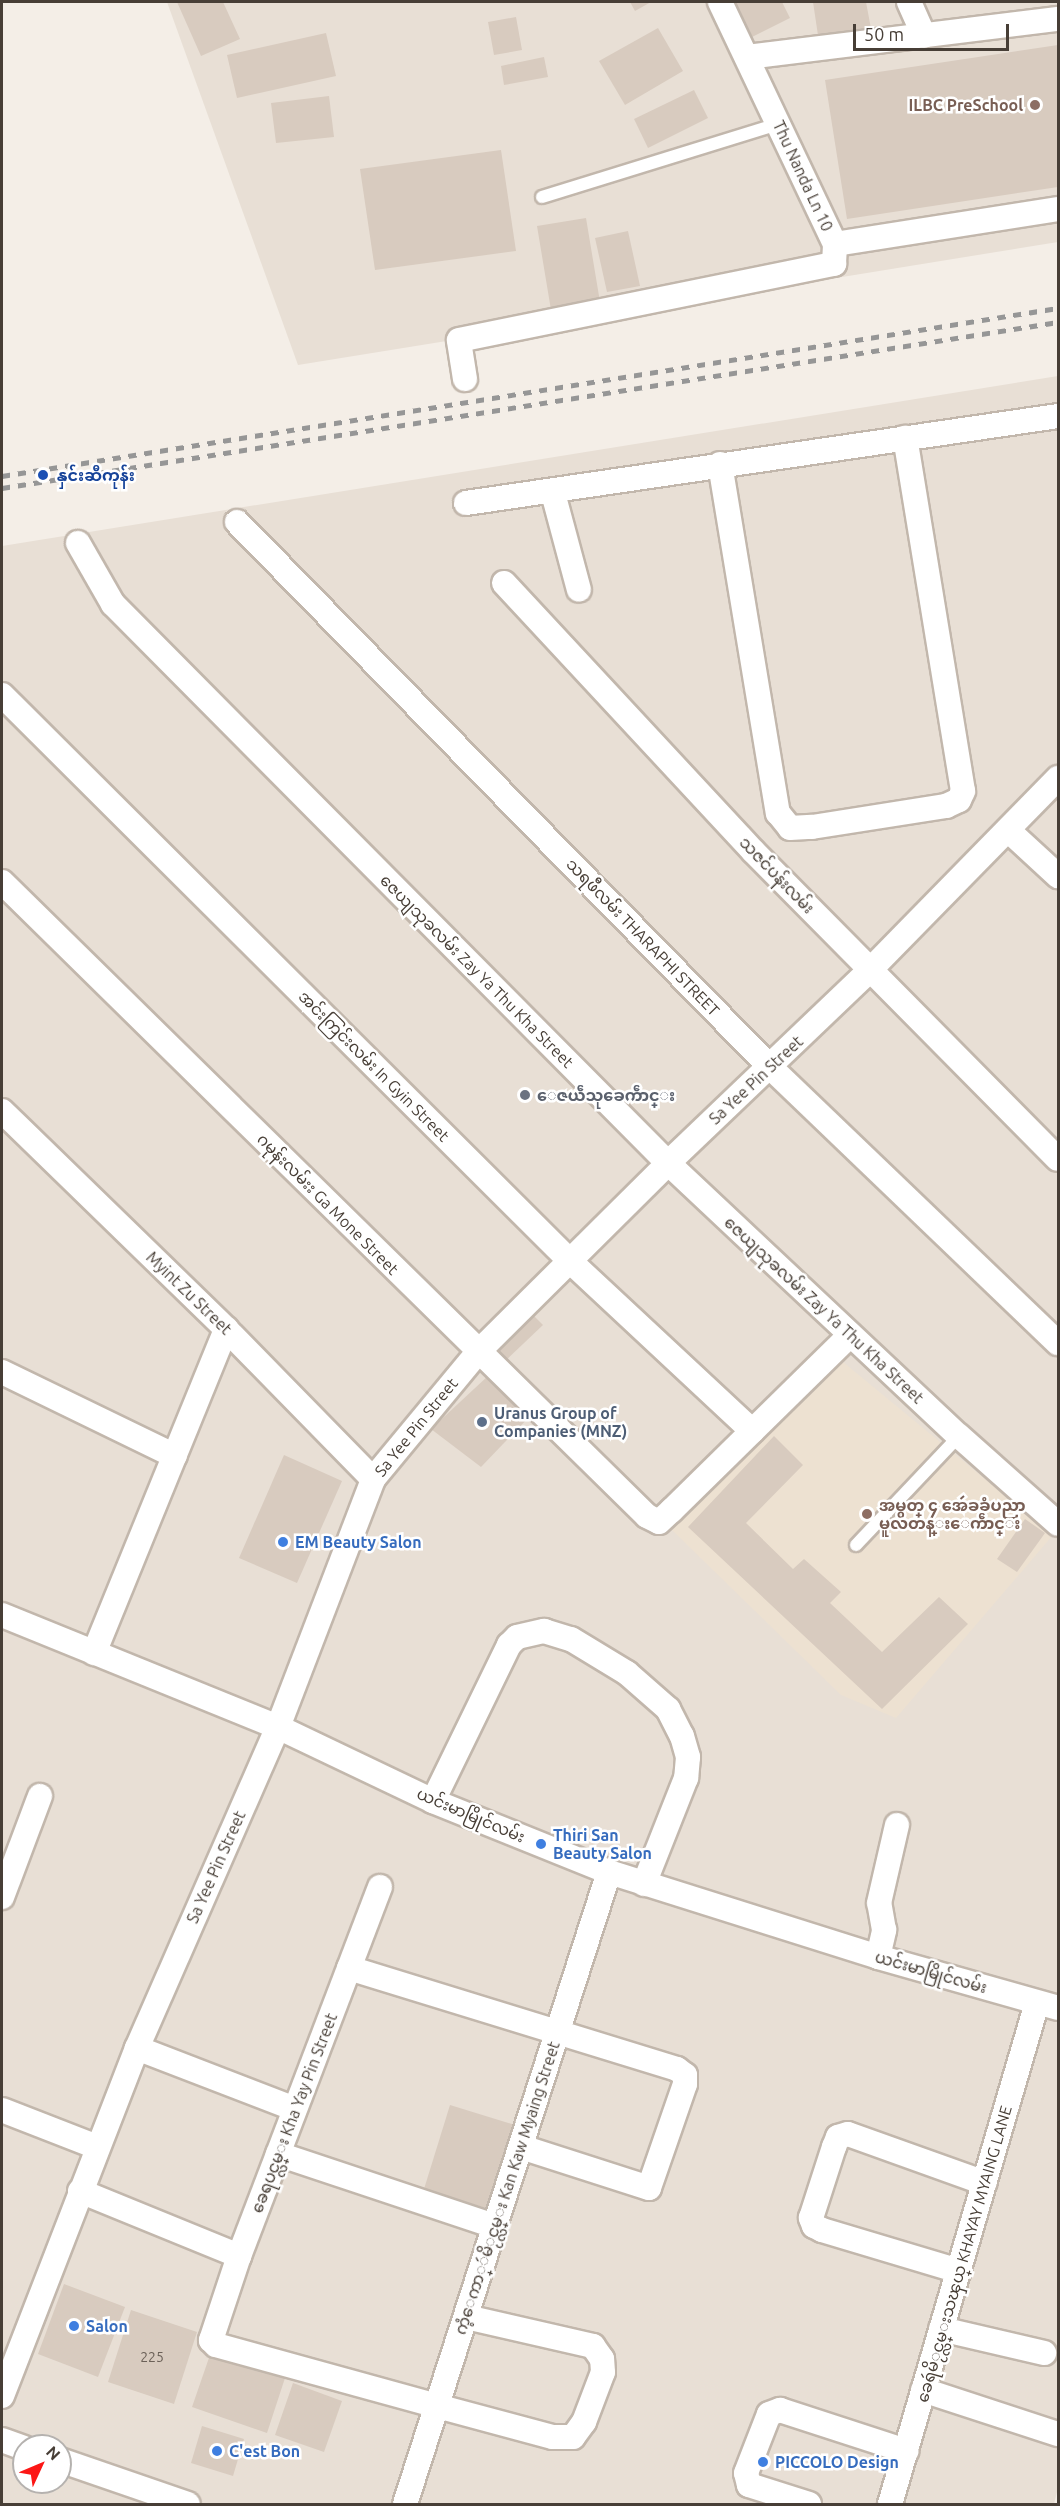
<!DOCTYPE html>
<html>
<head>
<meta charset="utf-8">
<style>
  body { margin:0 }
  #map { position:relative; width:1060px; height:2506px; overflow:hidden; background:#f4eee7; font-family:Ubuntu,"Noto Sans Myanmar",sans-serif }
  div>[style] { position:absolute }
  .residential>* { inset:0; background:#e8dfd5 }
  .education>* { inset:0; background:#ede1d1 }
  .building>* { inset:0; background:#d8cbbf }
  .roads { filter:drop-shadow(2px 0 #c2b7ac) drop-shadow(-2px 0 #c2b7ac) drop-shadow(0 2px #c2b7ac) drop-shadow(0 -2px #c2b7ac) }
  .service>* { height:12px; margin:-6px; padding:0 6px; transform-origin:6px; border-radius:6px; background:#fff }
  .minor>* { height:24px; margin:-12px; padding:0 12px; transform-origin:12px; border-radius:12px; background:#fff }
  .rail>* { height:4.5px; margin-top:-2.25px; transform-origin:0; background:repeating-linear-gradient(90deg,#969696 0 8px,transparent 0 16px) }
  .dots>* { width:16px; height:16px; translate:-50% -50%; box-sizing:border-box; border:3px solid #fff; border-radius:50% }
  span { translate:-50% -50%; white-space:nowrap; text-align:center; line-height:1.15; -webkit-text-stroke:5px #fff; paint-order:stroke }
  .number-label { font-size:14px; color:#6b6158 }
  .number-label span { -webkit-text-stroke-width:0 }
  .education-label { font-size:16px; color:#785e54; font-weight:700 }
  .right { translate:-100% -50%; text-align:right }
  .left { translate:0 -50%; text-align:left }
  .street-label { font-size:16px; color:#473e36 }
  .transit-label { font-size:16px; color:#164399; font-weight:700 }
  .worship-label { font-size:16px; color:#5b616d; font-weight:700 }
  .service-label { font-size:16px; color:#4e5e75; font-weight:700 }
  .shop-label { font-size:16px; color:#366cbe; font-weight:700 }
  .frame { position:absolute; inset:0; border:3px solid #473e36; pointer-events:none }
  .north { position:absolute; left:12px; top:2434px; width:60px; height:60px; box-sizing:border-box; background:#fff; border:2px solid #b5b2af; border-radius:50%; rotate:46deg; font-size:16px; font-weight:700; line-height:24px; text-align:center; color:#473e36 }
  .north::after { content:''; display:block; margin:auto; width:21px; height:27px; background:#fc1716; clip-path:polygon(50% 0,100% 100%,50% 72%,0 100%) }
  .scale { position:absolute; left:853px; top:24px; width:156px; height:27px; box-sizing:border-box; border:3px solid #473e36; border-top:0; padding-left:8px; font-size:18px; line-height:21px; white-space:nowrap; color:#473e36; -webkit-text-stroke:4px #fff; paint-order:stroke }
</style>
</head>
<body>
<div id="map">
  <div class="residential">
    <div style="clip-path:polygon(167px 2px,1058px 2px,1058px 242px,298px 365px)"></div>
    <div style="clip-path:polygon(evenodd,1058px 376px,1058px 2488px,1054px 2504px,2px 2504px,2px 546px,1058px 376px,24px 2446px,60px 2446px,60px 2482px,24px 2482px,24px 2446px)"></div>
  </div>
  <div class="education">
    <div style="clip-path:polygon(843px 1362px,1053px 1535px,896px 1718px,841px 1695px,672px 1530px)"></div>
  </div>
  <div class="building">
    <div style="clip-path:polygon(177px 2px,223px 2px,240px 39px,201px 56px)"></div>
    <div style="clip-path:polygon(630px 2px,651px 2px,635px 11px)"></div>
    <div style="clip-path:polygon(733px 2px,782px 2px,790px 18px,752px 37px)"></div>
    <div style="clip-path:polygon(813px 2px,866px 2px,872px 34px,819px 42px)"></div>
    <div style="clip-path:polygon(516px 17px,522px 50px,494px 55px,488px 22px)"></div>
    <div style="clip-path:polygon(658px 28px,683px 71px,625px 105px,599px 61px)"></div>
    <div style="clip-path:polygon(326px 33px,336px 76px,237px 98px,227px 55px)"></div>
    <div style="clip-path:polygon(1058px 45px,1058px 187px,847px 219px,825px 80px)"></div>
    <div style="clip-path:polygon(544px 57px,548px 77px,504px 85px,501px 66px)"></div>
    <div style="clip-path:polygon(694px 90px,708px 118px,648px 148px,634px 119px)"></div>
    <div style="clip-path:polygon(329px 96px,334px 137px,276px 143px,271px 103px)"></div>
    <div style="clip-path:polygon(501px 150px,516px 251px,375px 270px,360px 169px)"></div>
    <div style="clip-path:polygon(586px 218px,600px 302px,551px 310px,537px 226px)"></div>
    <div style="clip-path:polygon(628px 231px,640px 286px,607px 292px,595px 238px)"></div>
    <div style="clip-path:polygon(531px 1313px,543px 1325px,502px 1364px,490px 1352px)"></div>
    <div style="clip-path:polygon(489px 1375px,532px 1414px,481px 1467px,431px 1429px)"></div>
    <div style="clip-path:polygon(774px 1436px,803px 1465px,746px 1523px,793px 1569px,804px 1559px,841px 1592px,830px 1603px,882px 1652px,939px 1597px,968px 1624px,882px 1709px,688px 1527px)"></div>
    <div style="clip-path:polygon(284px 1455px,342px 1481px,297px 1583px,239px 1558px)"></div>
    <div style="clip-path:polygon(1025px 1519px,1045px 1533px,1017px 1572px,997px 1559px)"></div>
    <div style="clip-path:polygon(450px 2105px,515px 2125px,489px 2209px,424px 2189px)"></div>
    <div style="clip-path:polygon(64px 2284px,125px 2307px,98px 2377px,38px 2354px)"></div>
    <div style="clip-path:polygon(131px 2310px,197px 2332px,174px 2404px,108px 2382px)"></div>
    <div style="clip-path:polygon(211px 2352px,285px 2378px,267px 2433px,192px 2407px)"></div>
    <div style="clip-path:polygon(293px 2383px,342px 2401px,324px 2452px,275px 2435px)"></div>
    <div style="clip-path:polygon(202px 2426px,244px 2439px,233px 2476px,191px 2463px)"></div>
  </div>
  <div class="roads">
    <div class="service">
      <div style="left:542px;top:197px;width:247px;rotate:-17.2deg"></div>
      <div style="left:856px;top:1545px;width:150px;rotate:-46.6deg"></div>
    </div>
    <div class="minor">
      <div style="left:720px;top:2px;width:268px;rotate:64.6deg"></div>
      <div style="left:835px;top:244px;width:226px;rotate:-8.9deg"></div>
      <div style="left:909px;top:2px;width:37px;rotate:66deg"></div>
      <div style="left:747px;top:57px;width:313px;rotate:-7deg"></div>
      <div style="left:465px;top:379px;width:39px;rotate:-99deg"></div>
      <div style="left:459px;top:340px;width:383px;rotate:-11.5deg"></div>
      <div style="left:834px;top:264px;width:20px;rotate:-87deg"></div>
      <div style="left:720px;top:464px;width:354px;rotate:80.6deg"></div>
      <div style="left:778px;top:813px;width:19px;rotate:51deg"></div>
      <div style="left:790px;top:828px;width:22px;rotate:-3deg"></div>
      <div style="left:812px;top:827px;width:136px;rotate:-8.9deg"></div>
      <div style="left:946px;top:806px;width:14px;rotate:-25deg"></div>
      <div style="left:959px;top:800px;width:10px;rotate:-66deg"></div>
      <div style="left:963px;top:791px;width:358px;rotate:-99.3deg"></div>
      <div style="left:553px;top:493px;width:100px;rotate:75deg"></div>
      <div style="left:466px;top:503px;width:598px;rotate:-8.36deg"></div>
      <div style="left:237px;top:522px;width:762px;rotate:45.64deg"></div>
      <div style="left:770px;top:1067px;width:399px;rotate:43.8deg"></div>
      <div style="left:78px;top:543px;width:70px;rotate:60.2deg"></div>
      <div style="left:113px;top:604px;width:788px;rotate:45.21deg"></div>
      <div style="left:668px;top:1163px;width:399px;rotate:43.2deg"></div>
      <div style="left:959px;top:1436px;width:132px;rotate:41.6deg"></div>
      <div style="left:504px;top:583px;width:366px;rotate:47.1deg"></div>
      <div style="left:753px;top:851px;width:433px;rotate:45.3deg"></div>
      <div style="left:2px;top:695px;width:803px;rotate:44.9deg"></div>
      <div style="left:571px;top:1262px;width:248px;rotate:43deg"></div>
      <div style="left:1009px;top:831px;width:67px;rotate:42.6deg"></div>
      <div style="left:2px;top:882px;width:904px;rotate:44.51deg"></div>
      <div style="left:647px;top:1516px;width:13px;rotate:27deg"></div>
      <div style="left:659px;top:1522px;width:18px;rotate:-43deg"></div>
      <div style="left:672px;top:1510px;width:250px;rotate:-44.5deg"></div>
      <div style="left:2px;top:1111px;width:313px;rotate:44.2deg"></div>
      <div style="left:226px;top:1329px;width:210px;rotate:45.6deg"></div>
      <div style="left:2px;top:1372px;width:192px;rotate:25.9deg"></div>
      <div style="left:2px;top:1615px;width:298px;rotate:22.1deg"></div>
      <div style="left:278px;top:1727px;width:172px;rotate:25.5deg"></div>
      <div style="left:433px;top:1801px;width:190px;rotate:22deg"></div>
      <div style="left:609px;top:1872px;width:282px;rotate:17.5deg"></div>
      <div style="left:878px;top:1957px;width:187px;rotate:15.8deg"></div>
      <div style="left:94px;top:1653px;width:350px;rotate:-67.8deg"></div>
      <div style="left:433px;top:1801px;width:174px;rotate:-64deg"></div>
      <div style="left:509px;top:1645px;width:11px;rotate:-45deg"></div>
      <div style="left:517px;top:1637px;width:28px;rotate:-13deg"></div>
      <div style="left:544px;top:1631px;width:28px;rotate:17deg"></div>
      <div style="left:571px;top:1639px;width:66px;rotate:31.3deg"></div>
      <div style="left:627px;top:1673px;width:55px;rotate:41.3deg"></div>
      <div style="left:668px;top:1709px;width:30px;rotate:63deg"></div>
      <div style="left:682px;top:1736px;width:22px;rotate:74deg"></div>
      <div style="left:688px;top:1757px;width:21px;rotate:95deg"></div>
      <div style="left:686px;top:1778px;width:114px;rotate:111.6deg"></div>
      <div style="left:380px;top:1887px;width:395px;rotate:110.9deg"></div>
      <div style="left:239px;top:2256px;width:89px;rotate:108.4deg"></div>
      <div style="left:211px;top:2340px;width:7px;rotate:45deg"></div>
      <div style="left:216px;top:2345px;width:229px;rotate:15.4deg"></div>
      <div style="left:437px;top:2406px;width:120px;rotate:15deg"></div>
      <div style="left:553px;top:2437px;width:20px"></div>
      <div style="left:573px;top:2437px;width:19px;rotate:-54deg"></div>
      <div style="left:584px;top:2422px;width:53px;rotate:-69.2deg"></div>
      <div style="left:603px;top:2372px;width:13px;rotate:-94deg"></div>
      <div style="left:602px;top:2359px;width:16px;rotate:-125deg"></div>
      <div style="left:593px;top:2346px;width:130px;rotate:-167.1deg"></div>
      <div style="left:2px;top:1897px;width:108px;rotate:-69.4deg"></div>
      <div style="left:878px;top:1957px;width:28px;rotate:-77deg"></div>
      <div style="left:884px;top:1930px;width:27px;rotate:-100deg"></div>
      <div style="left:879px;top:1903px;width:80px;rotate:-77deg"></div>
      <div style="left:349px;top:1968px;width:343px;rotate:17.1deg"></div>
      <div style="left:677px;top:2069px;width:10px;rotate:37deg"></div>
      <div style="left:685px;top:2075px;width:9px;rotate:90deg"></div>
      <div style="left:685px;top:2084px;width:110px;rotate:109.1deg"></div>
      <div style="left:649px;top:2188px;width:134px;rotate:-162.2deg"></div>
      <div style="left:137px;top:2048px;width:169px;rotate:21.1deg"></div>
      <div style="left:2px;top:2110px;width:102px;rotate:21.3deg"></div>
      <div style="left:278px;top:2154px;width:229px;rotate:18.4deg"></div>
      <div style="left:80px;top:2191px;width:172px;rotate:22.2deg"></div>
      <div style="left:959px;top:2271px;width:143px;rotate:-163.3deg"></div>
      <div style="left:822px;top:2230px;width:9px;rotate:-153deg"></div>
      <div style="left:814px;top:2226px;width:9px;rotate:-111deg"></div>
      <div style="left:811px;top:2218px;width:75px;rotate:-72.1deg"></div>
      <div style="left:834px;top:2147px;width:11px;rotate:-68deg"></div>
      <div style="left:838px;top:2137px;width:10px;rotate:-17deg"></div>
      <div style="left:848px;top:2134px;width:145px;rotate:19.7deg"></div>
      <div style="left:941px;top:2329px;width:106px;rotate:13.1deg"></div>
      <div style="left:923px;top:2390px;width:142px;rotate:18.1deg"></div>
      <div style="left:2px;top:2396px;width:373px;rotate:-68.8deg"></div>
      <div style="left:137px;top:2048px;width:351px;rotate:-66.3deg"></div>
      <div style="left:278px;top:1727px;width:266px;rotate:-69deg"></div>
      <div style="left:373px;top:1479px;width:165px;rotate:-50.4deg"></div>
      <div style="left:478px;top:1352px;width:268px;rotate:-44.8deg"></div>
      <div style="left:668px;top:1163px;width:279px;rotate:-43.7deg"></div>
      <div style="left:870px;top:970px;width:269px;rotate:-45.6deg"></div>
      <div style="left:2px;top:2440px;width:23px;rotate:20deg"></div>
      <div style="left:60px;top:2460px;width:135px;rotate:19deg"></div>
      <div style="left:405px;top:2504px;width:664px;rotate:-72.11deg"></div>
      <div style="left:809px;top:2504px;width:63px;rotate:-162.4deg"></div>
      <div style="left:749px;top:2485px;width:12px;rotate:-104deg"></div>
      <div style="left:746px;top:2473px;width:63px;rotate:-68.7deg"></div>
      <div style="left:769px;top:2414px;width:12px;rotate:-20deg"></div>
      <div style="left:780px;top:2410px;width:133px;rotate:18deg"></div>
      <div style="left:890px;top:2504px;width:522px;rotate:-73.65deg"></div>
    </div>
  </div>
  <div class="rail">
    <div style="left:2px;top:476px;width:1069px;rotate:-9.04deg"></div>
    <div style="left:2px;top:488px;width:1069px;rotate:-8.93deg"></div>
  </div>
  <div class="dots">
    <div style="left:1035px;top:105px;background:#8d6e63"></div>
    <div style="left:43px;top:475px;background:#1a4fb4"></div>
    <div style="left:525px;top:1095px;background:#6b7280"></div>
    <div style="left:482px;top:1422px;background:#5c6f8a"></div>
    <div style="left:867px;top:1514px;background:#8d6e63"></div>
    <div style="left:283px;top:1542px;background:#3f7fe0"></div>
    <div style="left:541px;top:1844px;background:#3f7fe0"></div>
    <div style="left:74px;top:2326px;background:#3f7fe0"></div>
    <div style="left:217px;top:2451px;background:#3f7fe0"></div>
    <div style="left:763px;top:2462px;background:#3f7fe0"></div>
  </div>
  <div class="number-label">
    <span style="left:152px;top:2357px">225</span>
  </div>
  <div class="education-label">
    <span class="right" style="left:1023px;top:105px">ILBC PreSchool</span>
    <span class="left" style="left:879px;top:1514px">အမွတ္ ၄ အေဴခခံပညာ<br>မူလတန္းေကဵာင္း</span>
  </div>
  <div class="street-label">
    <span style="left:803px;top:176px;rotate:65deg">Thu Nanda Ln 10</span>
    <span style="left:777px;top:875px;rotate:46deg">သဇင်ပန်းလမ်း</span>
    <span style="left:643px;top:937px;rotate:46deg">သရဖီလမ်း THARAPHI STREET</span>
    <span style="left:477px;top:971px;rotate:45deg">ဇေယျသုခလမ်း Zay Ya Thu Kha Street</span>
    <span style="left:374px;top:1066px;rotate:45deg">အင်းကြင်းလမ်း In Gyin Street</span>
    <span style="left:756px;top:1080px;rotate:-43deg">Sa Yee Pin Street</span>
    <span style="left:328px;top:1204px;rotate:45deg">ဂမုန်းလမ်းး Ga Mone Street</span>
    <span style="left:189px;top:1293px;rotate:44deg">Myint Zu Street</span>
    <span style="left:824px;top:1310px;rotate:43deg">ဇေယျသုခလမ်း Zay Ya Thu Kha Street</span>
    <span style="left:416px;top:1427px;rotate:-51deg">Sa Yee Pin Street</span>
    <span style="left:471px;top:1815px;rotate:23deg">ယင်းမာမြိုင်လမ်း</span>
    <span style="left:216px;top:1867px;rotate:-66deg">Sa Yee Pin Street</span>
    <span style="left:931px;top:1972px;rotate:16deg">ယင်းမာမြိုင်လမ်း</span>
    <span style="left:294px;top:2113px;rotate:-69deg">ခေရပင္လမ္း Kha Yay Pin Street</span>
    <span style="left:507px;top:2188px;rotate:-72deg">ကံ့ေကာ္ဴမိႂင္လမ္း Kan Kaw Myaing Street</span>
    <span style="left:964px;top:2254px;rotate:-74deg">ခေရဴမိႂင္လမ္းသၾယ္ KHAYAY MYAING LANE</span>
  </div>
  <div class="transit-label">
    <span class="left" style="left:57px;top:475px">နှင်းဆီကုန်း</span>
  </div>
  <div class="worship-label">
    <span class="left" style="left:537px;top:1095px">ေဇယဵသုခေကဵာင္း</span>
  </div>
  <div class="service-label">
    <span class="left" style="left:494px;top:1422px">Uranus Group of<br>Companies (MNZ)</span>
  </div>
  <div class="shop-label">
    <span class="left" style="left:295px;top:1542px">EM Beauty Salon</span>
    <span class="left" style="left:553px;top:1844px">Thiri San<br>Beauty Salon</span>
    <span class="left" style="left:86px;top:2326px">Salon</span>
    <span class="left" style="left:229px;top:2451px">C'est Bon</span>
    <span class="left" style="left:775px;top:2462px">PICCOLO Design</span>
  </div>
  <div class="frame"></div>
  <div class="north">N</div>
  <div class="scale">50 m</div>
</div>
</body>
</html>
